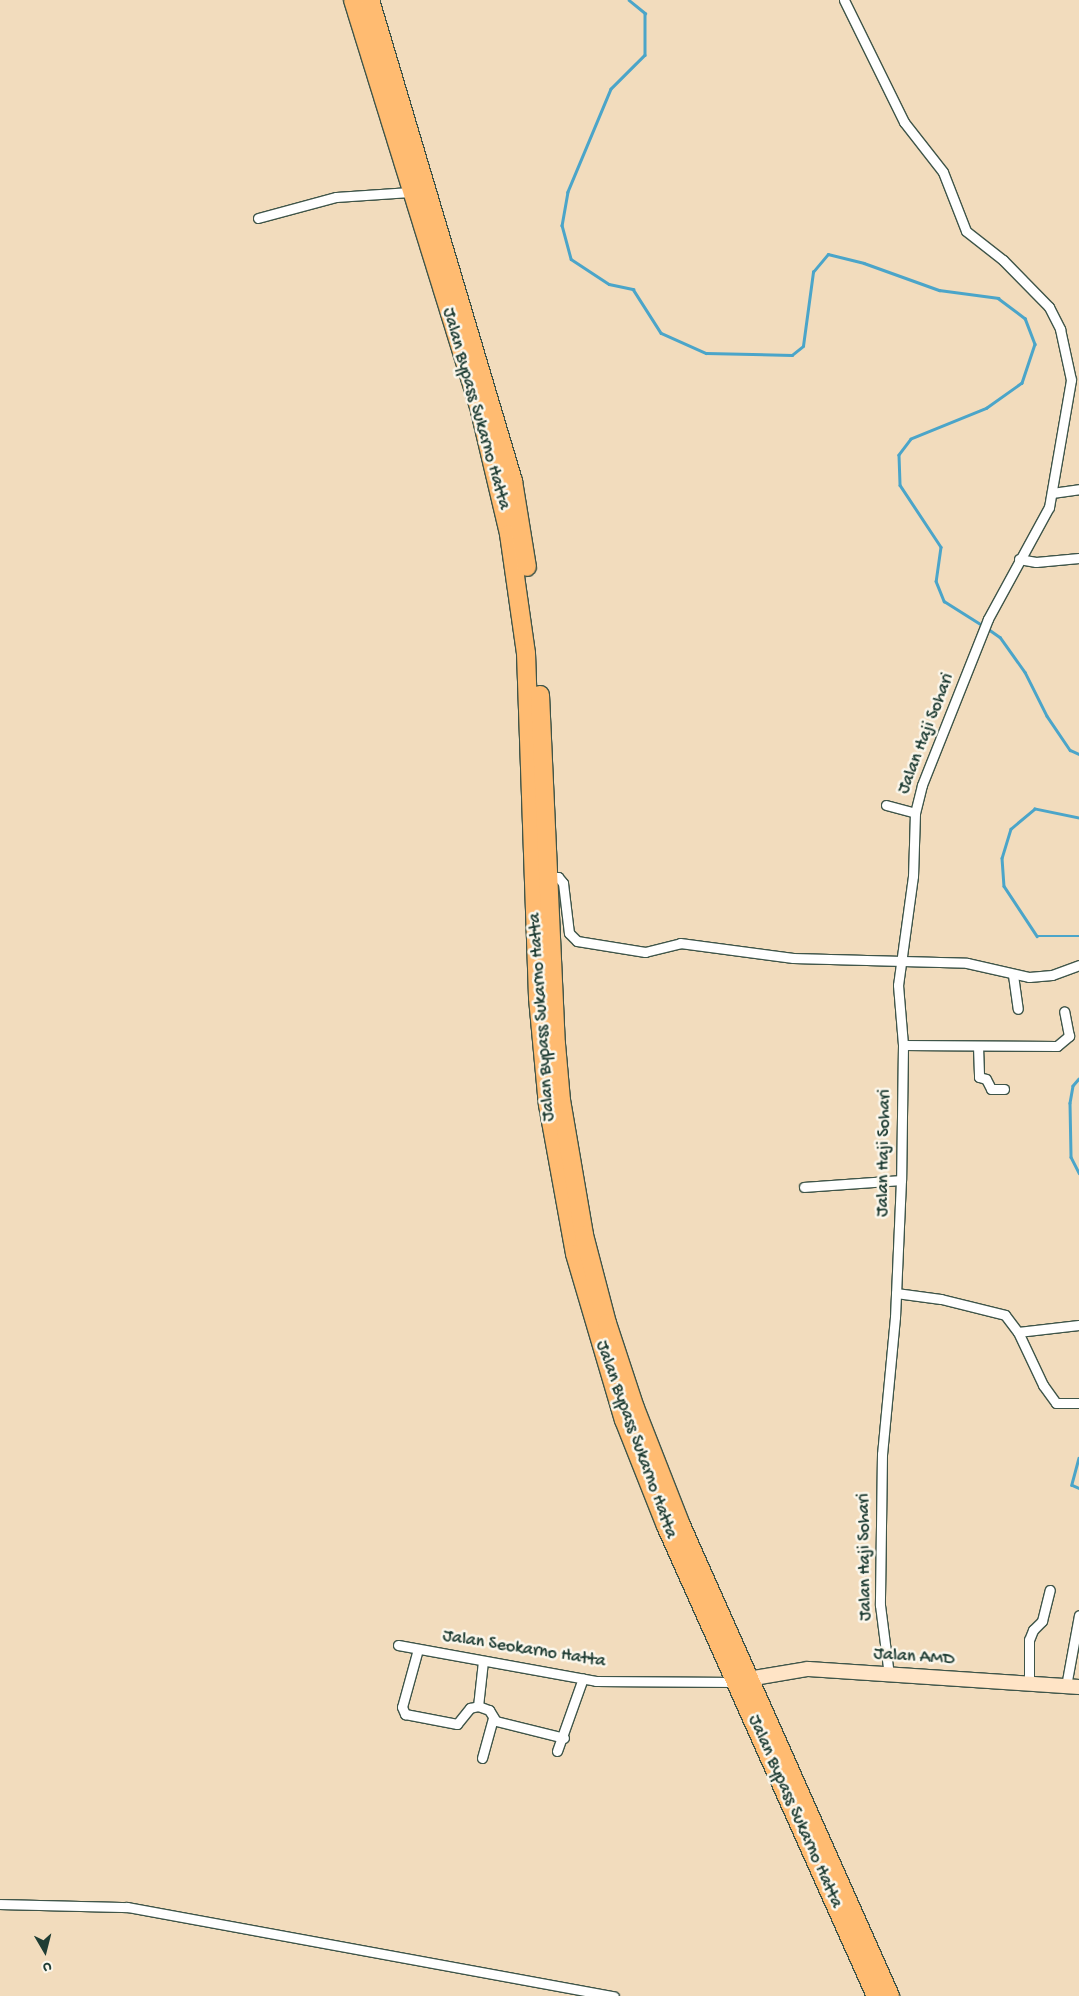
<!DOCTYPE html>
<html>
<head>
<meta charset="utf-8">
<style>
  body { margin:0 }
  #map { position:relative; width:1079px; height:1996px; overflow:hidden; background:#f2dcbd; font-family:"Gochi Hand",sans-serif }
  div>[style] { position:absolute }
  .stream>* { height:2.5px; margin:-1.25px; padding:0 1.25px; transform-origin:1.25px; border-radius:1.25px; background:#4ba5c9 }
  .roads { filter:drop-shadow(1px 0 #3f5549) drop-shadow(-1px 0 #3f5549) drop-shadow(0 1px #3f5549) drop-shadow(0 -1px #3f5549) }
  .street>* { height:9px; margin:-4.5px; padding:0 4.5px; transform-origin:4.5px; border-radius:4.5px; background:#fff }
  .secondary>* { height:14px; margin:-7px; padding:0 7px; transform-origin:7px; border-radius:7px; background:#ffe4c6 }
  .highway>* { height:18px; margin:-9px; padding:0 9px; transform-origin:9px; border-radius:9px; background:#ffbb71 }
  span { translate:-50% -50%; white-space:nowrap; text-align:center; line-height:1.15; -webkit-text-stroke:5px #fbf7ec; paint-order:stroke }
  .street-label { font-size:18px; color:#1f3d34 }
  .north { position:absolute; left:20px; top:1926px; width:50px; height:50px; -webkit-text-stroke:4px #fbf7ec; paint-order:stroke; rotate:172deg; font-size:14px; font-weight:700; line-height:20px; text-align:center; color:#1f3d34 }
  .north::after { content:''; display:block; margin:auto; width:18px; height:22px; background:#1f3d34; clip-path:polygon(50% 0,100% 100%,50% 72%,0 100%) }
</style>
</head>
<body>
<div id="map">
  <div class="stream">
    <div style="left:629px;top:0;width:21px;rotate:39deg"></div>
    <div style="left:645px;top:13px;width:42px;rotate:90deg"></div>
    <div style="left:645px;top:55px;width:48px;rotate:135deg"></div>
    <div style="left:611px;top:89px;width:112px;rotate:112.7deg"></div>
    <div style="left:568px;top:192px;width:34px;rotate:100deg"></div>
    <div style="left:562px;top:225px;width:35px;rotate:75deg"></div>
    <div style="left:571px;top:259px;width:45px;rotate:33.3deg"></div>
    <div style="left:609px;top:284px;width:25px;rotate:12deg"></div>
    <div style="left:633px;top:289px;width:52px;rotate:57.5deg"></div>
    <div style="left:661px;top:333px;width:49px;rotate:24deg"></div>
    <div style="left:706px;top:353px;width:86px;rotate:1.3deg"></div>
    <div style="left:792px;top:355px;width:14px;rotate:-39deg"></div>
    <div style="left:803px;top:346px;width:75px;rotate:-82.3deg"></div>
    <div style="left:813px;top:272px;width:23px;rotate:-50deg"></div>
    <div style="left:828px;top:254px;width:37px;rotate:14deg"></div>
    <div style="left:864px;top:263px;width:80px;rotate:19.8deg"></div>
    <div style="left:939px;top:290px;width:60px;rotate:7.7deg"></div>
    <div style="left:998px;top:298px;width:34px;rotate:37deg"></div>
    <div style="left:1025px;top:318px;width:28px;rotate:69deg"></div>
    <div style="left:1035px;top:344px;width:41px;rotate:108.4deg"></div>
    <div style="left:1022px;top:383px;width:43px;rotate:144.5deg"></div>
    <div style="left:987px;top:408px;width:82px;rotate:157.8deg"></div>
    <div style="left:911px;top:439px;width:20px;rotate:127deg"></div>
    <div style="left:899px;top:455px;width:30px;rotate:88deg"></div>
    <div style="left:900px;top:485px;width:74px;rotate:56.5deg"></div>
    <div style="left:941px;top:547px;width:34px;rotate:98deg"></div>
    <div style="left:936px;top:581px;width:22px;rotate:68deg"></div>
    <div style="left:944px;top:601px;width:45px;rotate:32.3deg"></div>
    <div style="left:987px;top:628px;width:16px;rotate:35deg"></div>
    <div style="left:1000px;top:637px;width:43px;rotate:54.5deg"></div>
    <div style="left:1025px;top:672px;width:49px;rotate:63.4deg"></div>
    <div style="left:1047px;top:716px;width:41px;rotate:55.9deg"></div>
    <div style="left:1070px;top:750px;width:10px;rotate:24deg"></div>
    <div style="left:1079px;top:818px;width:45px;rotate:-168.4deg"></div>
    <div style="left:1035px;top:809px;width:31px;rotate:140deg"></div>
    <div style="left:1011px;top:829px;width:30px;rotate:107deg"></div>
    <div style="left:1002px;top:858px;width:28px;rotate:86deg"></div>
    <div style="left:1004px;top:886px;width:60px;rotate:56.6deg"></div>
    <div style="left:1037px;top:936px;width:42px"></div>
    <div style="left:1079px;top:1079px;width:9px;rotate:131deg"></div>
    <div style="left:1073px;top:1086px;width:17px;rotate:100deg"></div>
    <div style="left:1070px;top:1103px;width:54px;rotate:88.9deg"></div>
    <div style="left:1071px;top:1157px;width:18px;rotate:63deg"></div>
    <div style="left:1079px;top:1458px;width:28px;rotate:105deg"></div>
    <div style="left:1072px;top:1485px;width:8px;rotate:23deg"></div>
  </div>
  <div class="roads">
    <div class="street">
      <div style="left:844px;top:0;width:136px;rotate:63.8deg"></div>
      <div style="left:904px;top:122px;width:63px;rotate:52deg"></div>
      <div style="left:943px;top:172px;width:63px;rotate:68.7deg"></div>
      <div style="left:966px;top:231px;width:47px;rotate:38.1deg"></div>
      <div style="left:1003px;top:260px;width:66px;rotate:45.6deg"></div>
      <div style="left:1049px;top:307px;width:25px;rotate:63deg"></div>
      <div style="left:1060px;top:329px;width:52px;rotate:77.8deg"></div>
      <div style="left:1071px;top:380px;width:129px;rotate:99.8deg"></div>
      <div style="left:1049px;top:507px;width:128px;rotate:118.6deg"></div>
      <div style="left:988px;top:619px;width:179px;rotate:111.7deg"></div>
      <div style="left:922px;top:785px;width:29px;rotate:104deg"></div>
      <div style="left:915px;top:813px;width:63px;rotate:91.8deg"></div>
      <div style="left:913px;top:876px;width:110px;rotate:97.8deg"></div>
      <div style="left:898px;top:985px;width:60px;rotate:85.2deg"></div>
      <div style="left:903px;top:1045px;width:135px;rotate:90.8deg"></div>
      <div style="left:901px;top:1180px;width:137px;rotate:92.5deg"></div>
      <div style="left:895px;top:1317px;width:138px;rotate:95.4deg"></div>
      <div style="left:882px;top:1454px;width:151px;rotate:90.8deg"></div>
      <div style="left:880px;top:1605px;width:71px;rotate:82.7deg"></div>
      <div style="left:258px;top:218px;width:81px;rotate:-15.1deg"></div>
      <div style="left:336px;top:197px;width:74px;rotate:-3.9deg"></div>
      <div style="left:1052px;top:493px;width:27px;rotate:-8deg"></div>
      <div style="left:1019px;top:559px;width:17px;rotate:10deg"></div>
      <div style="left:1036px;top:562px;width:43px;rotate:-5.3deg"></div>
      <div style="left:886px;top:805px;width:30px;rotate:15deg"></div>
      <div style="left:548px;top:877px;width:10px"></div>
      <div style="left:558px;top:877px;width:8px;rotate:50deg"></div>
      <div style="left:563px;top:883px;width:50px;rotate:83.2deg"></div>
      <div style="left:569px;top:933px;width:11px;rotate:45deg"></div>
      <div style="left:577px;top:941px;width:69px;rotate:9.2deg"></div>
      <div style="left:645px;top:952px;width:36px;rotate:-14deg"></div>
      <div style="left:680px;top:943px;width:114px;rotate:7.6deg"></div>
      <div style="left:793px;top:958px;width:174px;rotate:1.6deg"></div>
      <div style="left:967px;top:963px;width:64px;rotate:12.7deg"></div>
      <div style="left:1029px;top:977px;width:23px;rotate:-5deg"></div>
      <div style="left:1052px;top:975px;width:29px;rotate:-20deg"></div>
      <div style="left:1013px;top:975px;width:34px;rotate:82deg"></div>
      <div style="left:903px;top:1045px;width:154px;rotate:0.4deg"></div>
      <div style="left:1057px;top:1046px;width:16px;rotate:-40deg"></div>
      <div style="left:1069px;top:1036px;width:25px;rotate:-101deg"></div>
      <div style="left:978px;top:1046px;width:31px;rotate:88deg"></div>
      <div style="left:979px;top:1077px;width:7px;rotate:16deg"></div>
      <div style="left:986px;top:1079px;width:11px;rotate:63deg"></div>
      <div style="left:991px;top:1089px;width:13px"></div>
      <div style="left:804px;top:1187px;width:97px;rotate:-4.1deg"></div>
      <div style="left:896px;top:1293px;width:45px;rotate:7.6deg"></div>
      <div style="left:941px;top:1299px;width:66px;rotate:14deg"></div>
      <div style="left:1005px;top:1315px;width:21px;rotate:53deg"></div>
      <div style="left:1018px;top:1332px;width:59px;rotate:64.7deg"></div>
      <div style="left:1043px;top:1385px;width:22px;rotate:54deg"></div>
      <div style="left:1056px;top:1403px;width:23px"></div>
      <div style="left:1018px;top:1332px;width:61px;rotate:-6.5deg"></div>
      <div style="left:398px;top:1645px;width:201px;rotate:10.3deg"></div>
      <div style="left:596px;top:1681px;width:139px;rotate:0.4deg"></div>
      <div style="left:418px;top:1649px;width:60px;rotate:105.4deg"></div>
      <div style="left:402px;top:1707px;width:8px;rotate:67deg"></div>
      <div style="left:405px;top:1714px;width:53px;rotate:10.9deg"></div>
      <div style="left:457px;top:1724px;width:21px;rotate:-51deg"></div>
      <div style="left:470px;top:1708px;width:8px;rotate:-14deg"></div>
      <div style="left:483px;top:1661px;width:45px;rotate:96.3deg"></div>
      <div style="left:478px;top:1706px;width:12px;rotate:20deg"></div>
      <div style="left:489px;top:1710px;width:13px;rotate:58deg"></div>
      <div style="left:496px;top:1721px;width:70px;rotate:14deg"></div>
      <div style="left:1029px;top:1684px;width:44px;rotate:-90deg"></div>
      <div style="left:1029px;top:1640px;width:11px;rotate:-68deg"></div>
      <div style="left:1033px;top:1630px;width:13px;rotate:-45deg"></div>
      <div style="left:1042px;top:1621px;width:32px;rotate:-76deg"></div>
      <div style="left:1066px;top:1686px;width:72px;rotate:-79.6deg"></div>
      <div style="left:557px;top:1751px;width:77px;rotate:-70.4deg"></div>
      <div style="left:482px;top:1758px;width:41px;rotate:-74.6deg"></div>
      <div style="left:0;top:1904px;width:127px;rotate:1.4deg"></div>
      <div style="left:127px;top:1907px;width:495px;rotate:10.4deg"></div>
    </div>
    <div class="secondary">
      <div style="left:748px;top:1679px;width:61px;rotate:-9.5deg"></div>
      <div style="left:808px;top:1669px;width:272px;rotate:3.8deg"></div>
    </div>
    <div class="highway">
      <div style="left:353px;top:0;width:430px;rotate:72.8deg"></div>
      <div style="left:480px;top:411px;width:126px;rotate:76.7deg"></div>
      <div style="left:509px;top:534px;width:120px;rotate:81.9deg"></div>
      <div style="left:526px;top:653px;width:345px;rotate:88deg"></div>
      <div style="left:538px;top:998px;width:107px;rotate:84.7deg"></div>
      <div style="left:548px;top:1105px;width:151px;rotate:79.7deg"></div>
      <div style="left:575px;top:1254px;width:173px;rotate:73.6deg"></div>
      <div style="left:624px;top:1420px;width:114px;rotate:68.4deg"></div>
      <div style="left:666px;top:1526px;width:515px;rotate:65.92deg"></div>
      <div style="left:370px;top:0;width:502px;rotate:73.44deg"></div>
      <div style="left:513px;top:481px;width:87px;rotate:80.8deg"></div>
      <div style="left:540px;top:695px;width:349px;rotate:87.4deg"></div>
      <div style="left:556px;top:1044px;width:56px;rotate:84.9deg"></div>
      <div style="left:561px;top:1100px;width:137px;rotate:80.3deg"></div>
      <div style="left:584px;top:1235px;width:91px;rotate:75.4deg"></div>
      <div style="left:607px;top:1323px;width:89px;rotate:71.8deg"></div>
      <div style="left:635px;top:1408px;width:123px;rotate:68.6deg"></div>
      <div style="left:680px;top:1523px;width:518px;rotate:66.06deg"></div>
    </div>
  </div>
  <div class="street-label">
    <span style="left:475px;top:409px;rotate:74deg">Jalan Bypass Sukarno Hatta</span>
    <span style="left:927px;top:734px;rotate:-69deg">Jalan Haji Sohari</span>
    <span style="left:543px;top:1017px;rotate:-94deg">Jalan Bypass Sukarno Hatta</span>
    <span style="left:885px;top:1153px;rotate:-89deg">Jalan Haji Sohari</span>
    <span style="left:635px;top:1440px;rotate:70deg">Jalan Bypass Sukarno Hatta</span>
    <span style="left:866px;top:1557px;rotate:-91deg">Jalan Haji Sohari</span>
    <span style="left:524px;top:1650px;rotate:9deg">Jalan Seokarno Hatta</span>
    <span style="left:914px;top:1658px;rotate:4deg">Jalan AMD</span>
    <span style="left:794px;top:1812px;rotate:66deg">Jalan Bypass Sukarno Hatta</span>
  </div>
  <div class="north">U</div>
</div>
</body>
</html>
